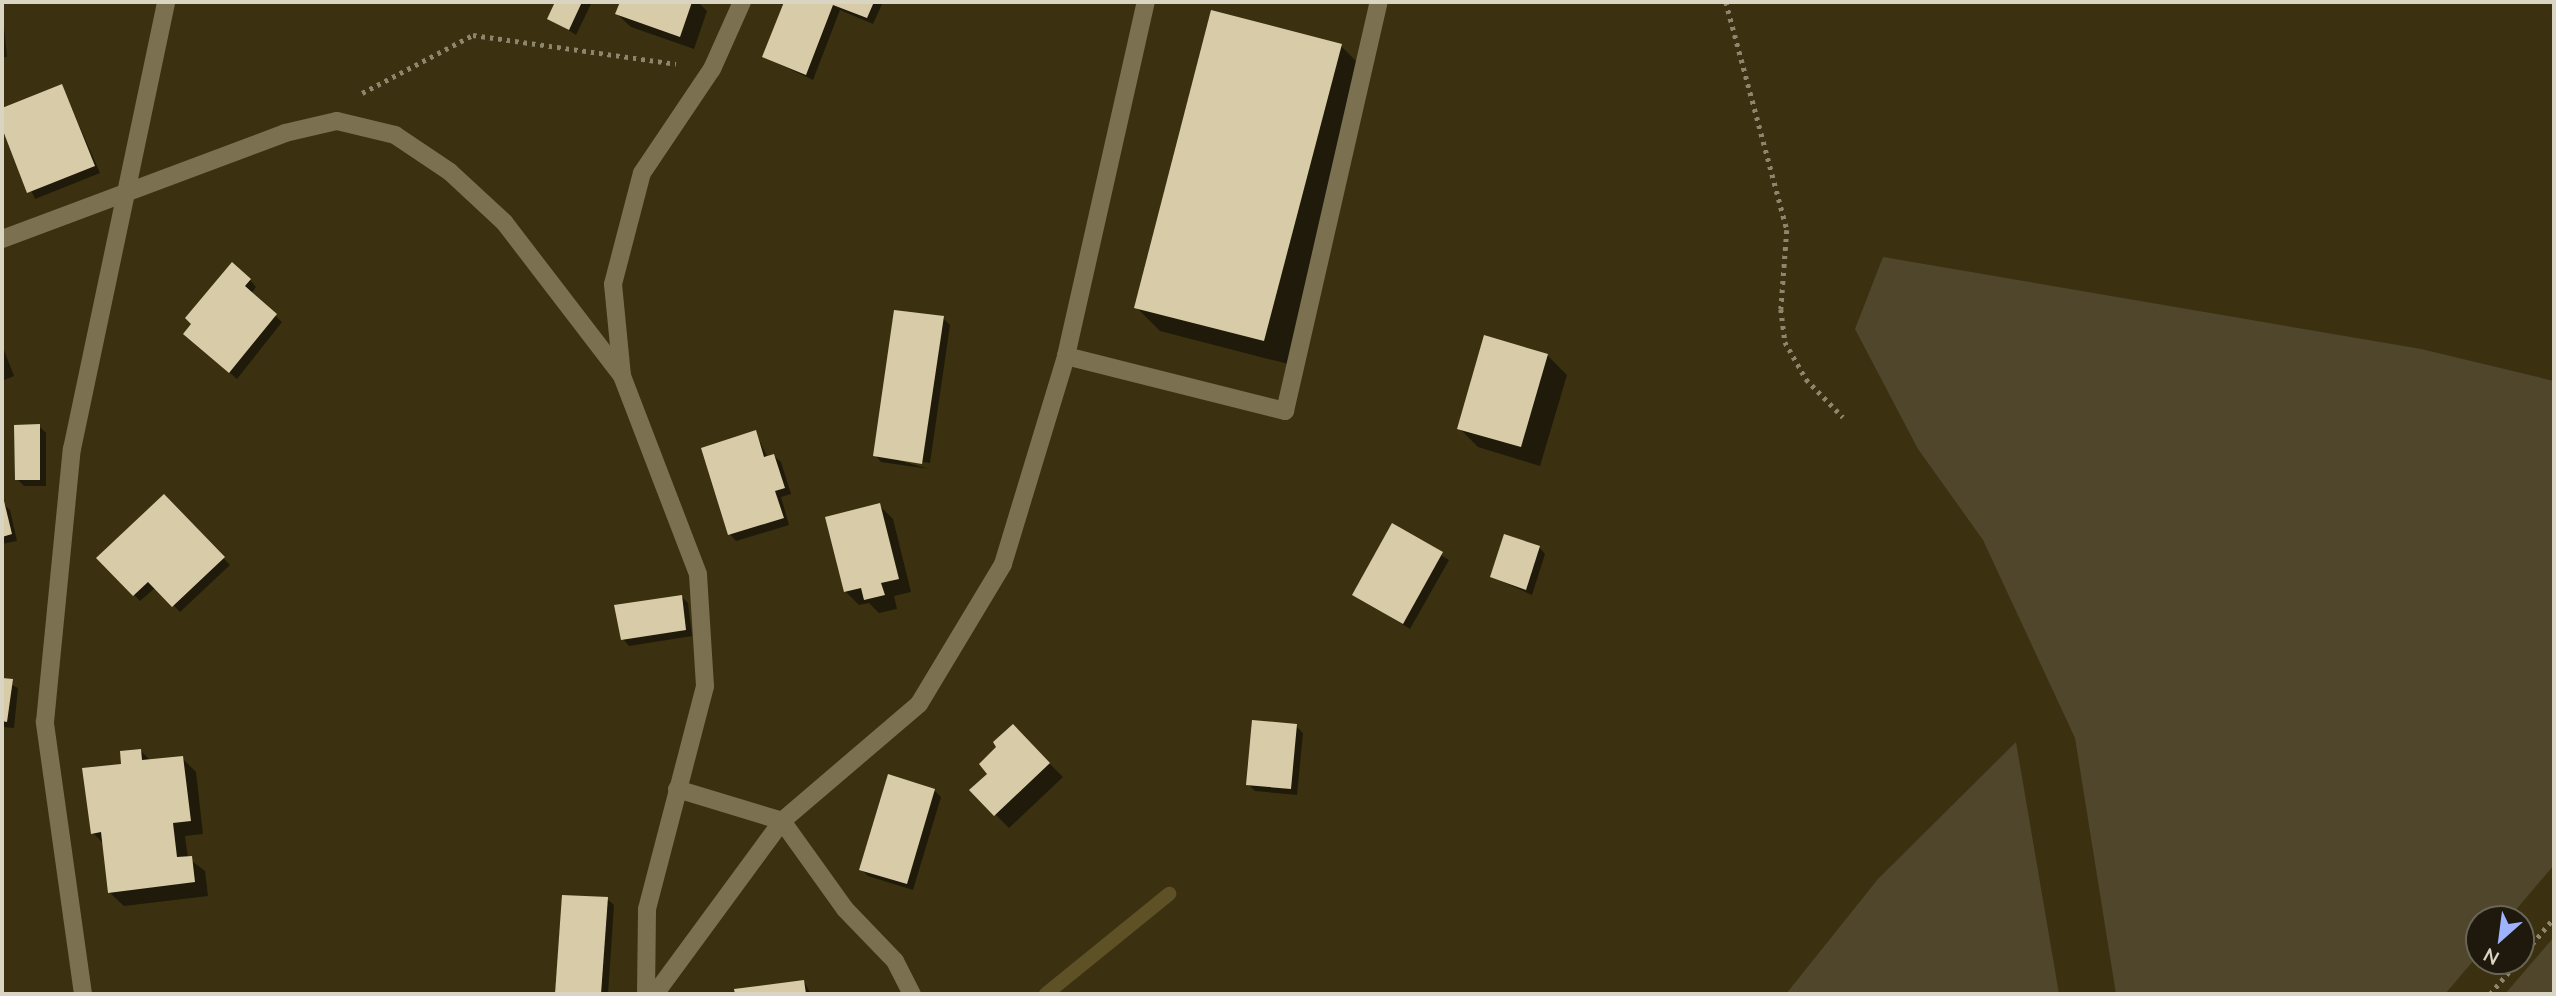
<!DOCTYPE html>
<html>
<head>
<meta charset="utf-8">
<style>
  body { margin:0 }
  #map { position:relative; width:2556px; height:996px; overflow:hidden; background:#3b3111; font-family:Mulish,sans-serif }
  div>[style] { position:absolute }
  .green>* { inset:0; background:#4f462c }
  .shadow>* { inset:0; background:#0007 }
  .stream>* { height:14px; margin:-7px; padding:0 7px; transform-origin:7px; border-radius:7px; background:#5f5126 }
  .building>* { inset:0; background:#d8cba8 }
  .path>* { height:4.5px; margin-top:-2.25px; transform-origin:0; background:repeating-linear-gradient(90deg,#8d866d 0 3.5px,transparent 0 8.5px) }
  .service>* { height:18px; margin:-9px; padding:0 9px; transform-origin:9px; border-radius:9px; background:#7b704f }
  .minor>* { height:18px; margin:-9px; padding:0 9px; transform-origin:9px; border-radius:9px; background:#7b704f }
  span { translate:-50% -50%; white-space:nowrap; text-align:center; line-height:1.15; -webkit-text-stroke:7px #1e190c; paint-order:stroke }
  .frame { position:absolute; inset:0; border:4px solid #dad4c2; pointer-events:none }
  .north { position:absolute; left:2465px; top:905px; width:70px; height:70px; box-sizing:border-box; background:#1e190c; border:2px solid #696455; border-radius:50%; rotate:208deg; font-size:19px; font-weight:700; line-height:28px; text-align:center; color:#dad4c2 }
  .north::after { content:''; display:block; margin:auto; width:24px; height:32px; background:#9eb3fd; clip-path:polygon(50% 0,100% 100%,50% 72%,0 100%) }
</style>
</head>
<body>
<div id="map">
  <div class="green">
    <div style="clip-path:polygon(1883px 257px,2421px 349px,2554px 381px,2554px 865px,2508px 919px,2479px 919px,2479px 954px,2445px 994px,2116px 994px,2075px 738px,1983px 540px,1918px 449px,1855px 329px)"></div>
    <div style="clip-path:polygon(2016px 742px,2059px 994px,1786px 994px,1878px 879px)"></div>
    <div style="clip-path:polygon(2554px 937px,2554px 994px,2505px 994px)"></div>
  </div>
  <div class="shadow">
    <div style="clip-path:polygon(557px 2px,592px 2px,576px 35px,549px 18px)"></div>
    <div style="clip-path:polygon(622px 2px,698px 2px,707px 11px,694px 49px,631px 27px,617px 14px)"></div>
    <div style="clip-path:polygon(785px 2px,883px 2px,873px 24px,840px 10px,813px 80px,764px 57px)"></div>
    <div style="clip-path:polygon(2px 7px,7px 57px,3px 57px,2px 37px)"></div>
    <div style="clip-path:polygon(1341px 46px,1365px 70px,1288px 364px,1160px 331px,1136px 307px)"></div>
    <div style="clip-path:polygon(62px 86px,100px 173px,35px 199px,2px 124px,2px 110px)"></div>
    <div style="clip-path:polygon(250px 280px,256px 287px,251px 294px,282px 322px,237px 379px,192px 340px)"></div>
    <div style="clip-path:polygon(943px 318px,950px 325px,930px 463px,880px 455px,929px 469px,881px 462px,875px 455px)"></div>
    <div style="clip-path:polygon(2px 345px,14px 376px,2px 381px)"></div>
    <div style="clip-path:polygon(1547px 355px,1567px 375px,1540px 466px,1478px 447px,1459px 428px)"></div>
    <div style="clip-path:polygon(39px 426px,46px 433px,46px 486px,24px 486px,17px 479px)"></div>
    <div style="clip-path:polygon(755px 432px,768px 458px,774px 456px,781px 462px,791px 494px,781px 497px,789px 525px,736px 541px,730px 534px)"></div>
    <div style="clip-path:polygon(164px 497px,230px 565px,180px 612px,156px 587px,140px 601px,99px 558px)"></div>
    <div style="clip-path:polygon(2px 503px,10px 510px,17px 541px,2px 544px)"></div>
    <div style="clip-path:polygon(879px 505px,893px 519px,911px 592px,894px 596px,897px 609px,879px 613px,869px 603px,859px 605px,845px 591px)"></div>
    <div style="clip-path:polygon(1393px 526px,1449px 560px,1410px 629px,1354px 594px)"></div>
    <div style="clip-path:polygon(1539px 547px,1545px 554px,1532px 595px,1492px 577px)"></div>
    <div style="clip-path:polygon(681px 596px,688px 603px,692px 636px,629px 646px,623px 639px)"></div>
    <div style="clip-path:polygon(2px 680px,18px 688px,14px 728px,2px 727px)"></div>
    <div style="clip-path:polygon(1296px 726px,1303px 733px,1297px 795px,1255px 791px,1248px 784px)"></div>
    <div style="clip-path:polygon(1013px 727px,1063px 777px,1009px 828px,971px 790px,989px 774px)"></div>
    <div style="clip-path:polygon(141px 751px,151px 761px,182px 758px,196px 772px,203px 834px,185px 836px,188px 858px,205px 871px,208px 896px,124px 906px,110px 893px,104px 844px,93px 833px,123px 766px)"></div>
    <div style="clip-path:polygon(934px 790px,941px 797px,913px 890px,868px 876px,861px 869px)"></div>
    <div style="clip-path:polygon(563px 896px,607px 899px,614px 905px,608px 994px,557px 994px)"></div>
    <div style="clip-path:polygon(804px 982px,811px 994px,737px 994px,736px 991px)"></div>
  </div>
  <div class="stream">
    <div style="left:1046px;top:994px;width:159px;rotate:-39.1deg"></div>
  </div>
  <div class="building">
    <div style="clip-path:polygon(555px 2px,582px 2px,569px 30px,547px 19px)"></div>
    <div style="clip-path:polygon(620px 2px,692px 2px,680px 37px,615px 14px)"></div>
    <div style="clip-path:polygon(784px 2px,874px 2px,867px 18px,833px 5px,806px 75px,762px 57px)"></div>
    <div style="clip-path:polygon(1211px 10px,1342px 44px,1264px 341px,1134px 308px)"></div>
    <div style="clip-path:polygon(62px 84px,95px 166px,27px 193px,2px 128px,2px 108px)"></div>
    <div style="clip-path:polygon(232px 262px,251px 279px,245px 286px,277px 314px,229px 373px,183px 334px,191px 324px,185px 318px)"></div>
    <div style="clip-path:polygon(894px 310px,944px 316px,922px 464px,873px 456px)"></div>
    <div style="clip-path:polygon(1484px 335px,1548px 354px,1521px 447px,1457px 429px)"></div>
    <div style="clip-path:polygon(40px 424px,40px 480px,15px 480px,14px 425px)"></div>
    <div style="clip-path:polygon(756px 430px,764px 457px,774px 454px,785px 488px,775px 491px,784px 518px,728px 535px,701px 448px)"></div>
    <div style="clip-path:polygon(164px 494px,225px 557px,172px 607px,148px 582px,133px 596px,96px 558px)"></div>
    <div style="clip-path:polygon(4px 501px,12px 534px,2px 537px,2px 502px)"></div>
    <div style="clip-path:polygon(880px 503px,899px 579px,881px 583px,885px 595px,864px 600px,861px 588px,844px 592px,825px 517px)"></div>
    <div style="clip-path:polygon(1392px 523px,1443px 552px,1403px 624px,1352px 595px)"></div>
    <div style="clip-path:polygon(1504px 534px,1540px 546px,1526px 590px,1490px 577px)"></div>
    <div style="clip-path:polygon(682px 595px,686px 630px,621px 640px,614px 605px)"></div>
    <div style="clip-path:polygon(2px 678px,13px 679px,7px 722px,2px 721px)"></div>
    <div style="clip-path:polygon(1252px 720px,1297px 724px,1291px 789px,1246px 785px)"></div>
    <div style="clip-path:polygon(1013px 724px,1050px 763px,994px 816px,969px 790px,987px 774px,979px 764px,996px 747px,993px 742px)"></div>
    <div style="clip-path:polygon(141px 749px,142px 760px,183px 756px,191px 821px,173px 823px,177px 857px,192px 856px,195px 882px,108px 893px,101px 832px,91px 834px,82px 768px,121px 764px,120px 751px)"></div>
    <div style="clip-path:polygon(888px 774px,935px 789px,907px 884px,859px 870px)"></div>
    <div style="clip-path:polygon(562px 895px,608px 897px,601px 994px,555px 994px)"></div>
    <div style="clip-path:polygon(804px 980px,806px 994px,735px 994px,734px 989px)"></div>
  </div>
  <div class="path">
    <div style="left:1726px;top:2px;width:236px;rotate:75deg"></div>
    <div style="left:1787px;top:230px;width:79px;rotate:94.3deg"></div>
    <div style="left:1781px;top:309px;width:33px;rotate:83deg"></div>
    <div style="left:1785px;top:342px;width:43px;rotate:60.4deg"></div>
    <div style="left:1806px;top:379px;width:53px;rotate:45.8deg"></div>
    <div style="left:362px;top:93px;width:125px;rotate:-27.6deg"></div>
    <div style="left:473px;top:35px;width:205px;rotate:8.1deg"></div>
    <div style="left:2521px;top:957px;width:51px;rotate:-49.8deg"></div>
    <div style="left:2490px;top:994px;width:43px;rotate:-49.7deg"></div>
  </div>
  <div class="service">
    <div style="left:1066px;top:356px;width:226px;rotate:14.1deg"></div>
    <div style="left:1285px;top:411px;width:420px;rotate:-77.1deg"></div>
  </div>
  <div class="minor">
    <div style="left:2px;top:239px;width:302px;rotate:-20.5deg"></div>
    <div style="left:285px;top:133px;width:53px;rotate:-13deg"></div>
    <div style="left:337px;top:121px;width:60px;rotate:13.6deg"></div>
    <div style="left:395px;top:135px;width:66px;rotate:33.9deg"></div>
    <div style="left:450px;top:172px;width:74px;rotate:42.8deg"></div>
    <div style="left:504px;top:222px;width:194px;rotate:52.5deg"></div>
    <div style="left:677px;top:789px;width:110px;rotate:16.9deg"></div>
    <div style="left:782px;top:821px;width:108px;rotate:54.4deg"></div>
    <div style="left:845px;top:909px;width:72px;rotate:46.1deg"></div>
    <div style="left:895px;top:961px;width:37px;rotate:63deg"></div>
    <div style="left:83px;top:994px;width:275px;rotate:-98deg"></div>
    <div style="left:45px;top:722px;width:274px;rotate:-84.4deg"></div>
    <div style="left:72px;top:449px;width:457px;rotate:-78.1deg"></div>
    <div style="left:646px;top:994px;width:85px;rotate:-89.3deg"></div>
    <div style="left:647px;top:909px;width:230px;rotate:-75.4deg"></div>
    <div style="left:705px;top:686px;width:112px;rotate:-93.6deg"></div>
    <div style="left:698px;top:574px;width:212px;rotate:-111deg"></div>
    <div style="left:622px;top:376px;width:92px;rotate:-95.6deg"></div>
    <div style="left:613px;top:284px;width:115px;rotate:-75.4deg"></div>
    <div style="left:642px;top:173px;width:125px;rotate:-56.1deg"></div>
    <div style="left:712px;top:69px;width:73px;rotate:-65.9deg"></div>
    <div style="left:655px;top:994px;width:215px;rotate:-53.7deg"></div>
    <div style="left:782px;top:821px;width:180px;rotate:-40.5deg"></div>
    <div style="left:919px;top:704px;width:163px;rotate:-59deg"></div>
    <div style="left:1003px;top:564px;width:217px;rotate:-73.1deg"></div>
    <div style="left:1066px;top:356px;width:363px;rotate:-77.3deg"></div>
  </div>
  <div class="frame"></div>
  <div class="north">N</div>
</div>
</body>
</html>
